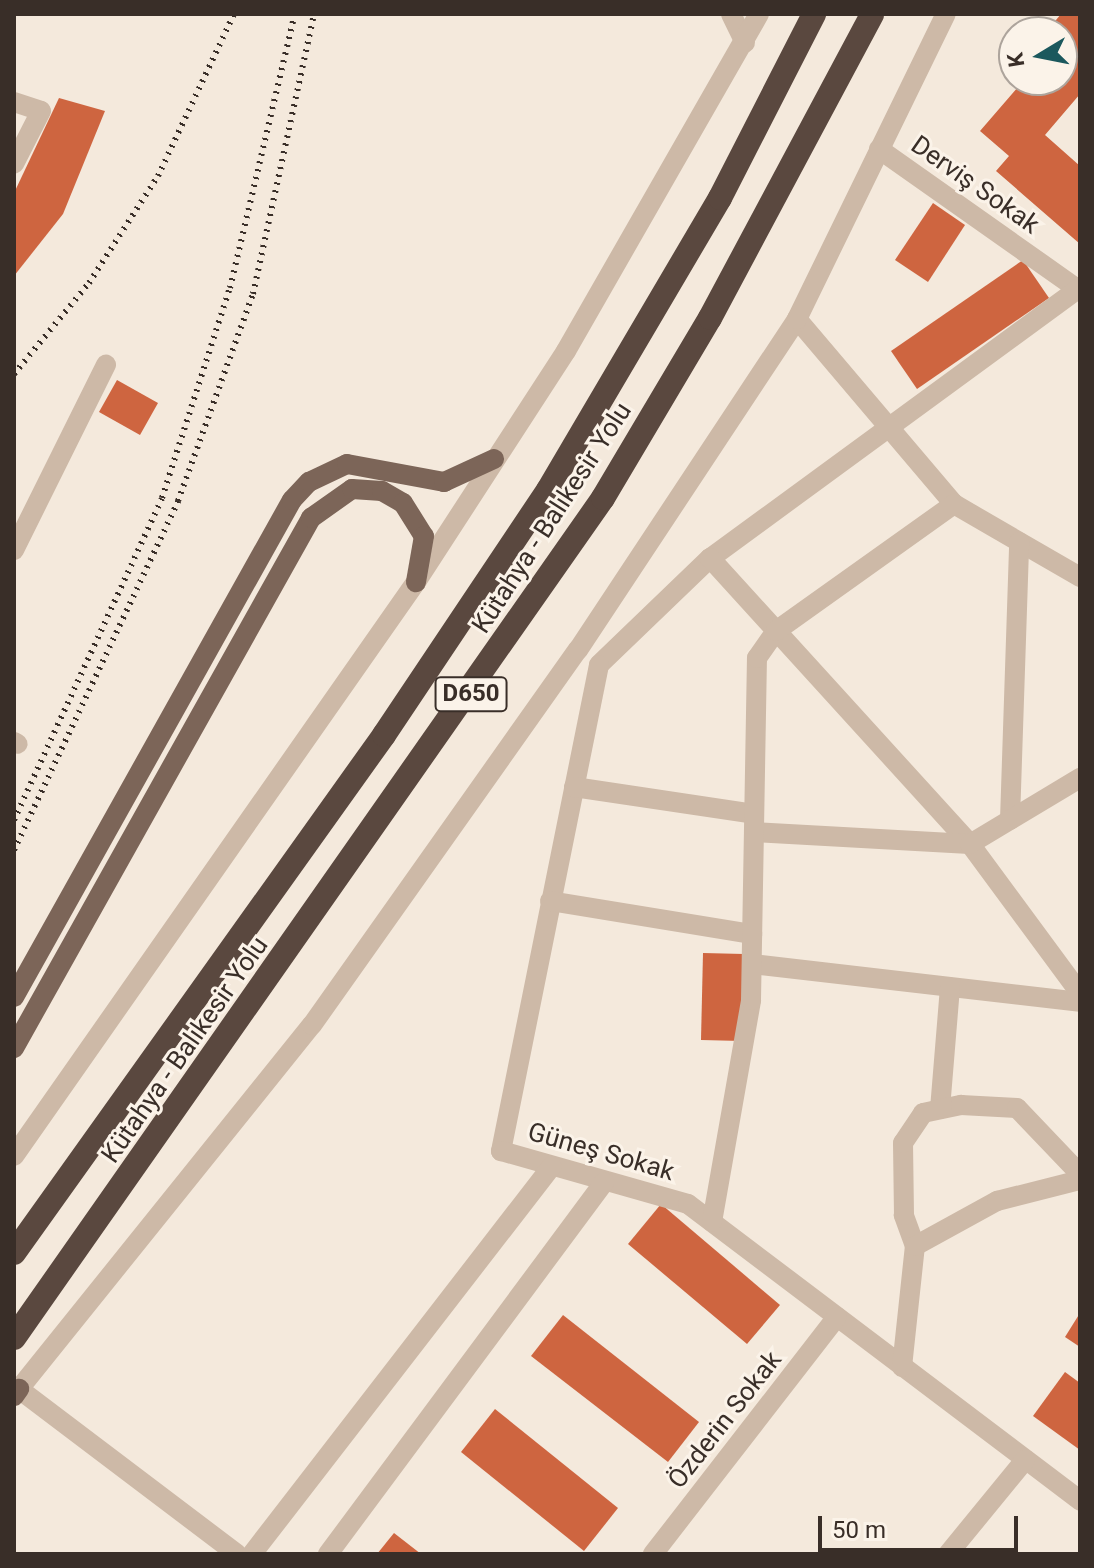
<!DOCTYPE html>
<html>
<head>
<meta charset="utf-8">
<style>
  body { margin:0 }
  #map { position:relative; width:1094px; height:1568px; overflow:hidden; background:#f4e9dc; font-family:Roboto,sans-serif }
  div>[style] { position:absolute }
  .building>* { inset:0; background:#ce6540 }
  .minor>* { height:20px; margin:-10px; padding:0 10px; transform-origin:10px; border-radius:10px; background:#cdb9a7 }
  .major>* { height:20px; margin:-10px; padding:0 10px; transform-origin:10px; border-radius:10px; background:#7c6558 }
  .highway>* { height:24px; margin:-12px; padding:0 12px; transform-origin:12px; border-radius:12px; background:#5a483f }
  .rail>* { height:6px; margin-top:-3px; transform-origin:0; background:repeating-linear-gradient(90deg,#392e28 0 2px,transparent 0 8px) }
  span { translate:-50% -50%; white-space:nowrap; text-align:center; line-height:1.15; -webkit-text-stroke:6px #fbf3e9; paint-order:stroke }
  .shield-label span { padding:2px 6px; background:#fbf3e9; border:2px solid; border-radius:6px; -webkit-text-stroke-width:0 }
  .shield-label { font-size:24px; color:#392e28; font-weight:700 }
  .street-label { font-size:26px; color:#392e28 }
  .frame { position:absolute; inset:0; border:16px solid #392e28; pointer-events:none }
  .north { position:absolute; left:998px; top:16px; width:80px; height:80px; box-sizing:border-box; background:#fbf3e9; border:2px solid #ada49c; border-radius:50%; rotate:260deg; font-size:22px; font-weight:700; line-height:32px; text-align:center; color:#392e28 }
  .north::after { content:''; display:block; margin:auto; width:28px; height:36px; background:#1b585d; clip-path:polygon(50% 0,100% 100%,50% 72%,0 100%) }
  .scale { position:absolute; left:818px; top:1516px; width:200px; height:36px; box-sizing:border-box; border:4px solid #392e28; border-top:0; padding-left:10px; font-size:24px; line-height:28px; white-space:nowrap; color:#392e28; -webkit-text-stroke:6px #fbf3e9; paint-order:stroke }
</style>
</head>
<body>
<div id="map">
  <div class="building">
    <div style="clip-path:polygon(1061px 14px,1080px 14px,1080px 94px,1045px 135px,1080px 166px,1080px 244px,996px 171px,1009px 156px,980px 131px,1024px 80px,1062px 80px,1062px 32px,1046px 32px)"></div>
    <div style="clip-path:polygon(59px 98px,105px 111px,63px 214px,14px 276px,14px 193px)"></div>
    <div style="clip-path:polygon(933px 203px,965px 225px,928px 282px,895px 260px)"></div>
    <div style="clip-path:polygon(1023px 260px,1049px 298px,917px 389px,891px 351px)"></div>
    <div style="clip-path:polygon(117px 380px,158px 403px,140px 435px,99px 412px)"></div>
    <div style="clip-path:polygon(703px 953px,744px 954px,742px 1041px,701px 1040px)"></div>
    <div style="clip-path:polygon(661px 1204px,780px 1305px,747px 1344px,628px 1244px)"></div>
    <div style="clip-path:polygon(1080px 1313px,1080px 1347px,1065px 1337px)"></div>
    <div style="clip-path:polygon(563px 1315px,699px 1422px,668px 1462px,531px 1356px)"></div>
    <div style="clip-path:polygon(1065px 1372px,1080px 1383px,1080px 1450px,1033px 1416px)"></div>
    <div style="clip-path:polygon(495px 1409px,618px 1508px,584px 1551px,461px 1452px)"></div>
    <div style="clip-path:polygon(394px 1533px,421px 1554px,377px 1554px)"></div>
  </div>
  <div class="minor">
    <div style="left:731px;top:14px;width:32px;rotate:64deg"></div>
    <div style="left:14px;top:102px;width:28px;rotate:18deg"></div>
    <div style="left:41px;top:111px;width:59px;rotate:117deg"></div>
    <div style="left:879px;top:149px;width:246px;rotate:35.2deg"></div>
    <div style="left:1078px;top:289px;width:456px;rotate:143.8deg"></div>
    <div style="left:710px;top:558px;width:154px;rotate:136.1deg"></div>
    <div style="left:599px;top:665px;width:496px;rotate:101.4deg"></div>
    <div style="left:501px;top:1151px;width:194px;rotate:15.8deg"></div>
    <div style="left:688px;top:1204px;width:492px;rotate:37.1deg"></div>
    <div style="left:797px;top:319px;width:243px;rotate:49.7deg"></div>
    <div style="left:954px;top:504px;width:146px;rotate:30.1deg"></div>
    <div style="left:14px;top:550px;width:207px;rotate:-63.6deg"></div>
    <div style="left:710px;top:558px;width:387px;rotate:47.7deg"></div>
    <div style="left:970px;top:844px;width:185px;rotate:53.6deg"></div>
    <div style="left:14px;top:742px;width:4px;rotate:27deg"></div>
    <div style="left:574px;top:787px;width:182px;rotate:8.5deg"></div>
    <div style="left:1010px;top:820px;width:278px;rotate:-88.1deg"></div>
    <div style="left:754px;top:832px;width:216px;rotate:3.2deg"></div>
    <div style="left:970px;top:844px;width:128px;rotate:-31deg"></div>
    <div style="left:550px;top:901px;width:205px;rotate:9.3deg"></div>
    <div style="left:752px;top:964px;width:330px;rotate:6.6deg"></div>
    <div style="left:940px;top:1109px;width:122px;rotate:-85.3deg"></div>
    <div style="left:14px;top:1156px;width:701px;rotate:-54.99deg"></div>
    <div style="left:416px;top:582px;width:275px;rotate:-57deg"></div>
    <div style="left:566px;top:351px;width:388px;rotate:-60.2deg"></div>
    <div style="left:712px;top:1222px;width:225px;rotate:-80deg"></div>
    <div style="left:751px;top:1000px;width:342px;rotate:-89deg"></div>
    <div style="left:757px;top:658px;width:33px;rotate:-55deg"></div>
    <div style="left:776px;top:631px;width:219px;rotate:-35.5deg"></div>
    <div style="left:915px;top:1246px;width:33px;rotate:-110deg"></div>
    <div style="left:904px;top:1215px;width:72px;rotate:-90.8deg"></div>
    <div style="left:903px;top:1143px;width:36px;rotate:-56deg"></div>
    <div style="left:923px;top:1113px;width:39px;rotate:-12deg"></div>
    <div style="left:961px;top:1105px;width:56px;rotate:3.1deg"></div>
    <div style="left:1017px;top:1108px;width:91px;rotate:46.3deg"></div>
    <div style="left:902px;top:1367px;width:122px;rotate:-83.9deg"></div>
    <div style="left:915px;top:1246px;width:94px;rotate:-28.8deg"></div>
    <div style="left:997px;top:1201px;width:86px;rotate:-14.2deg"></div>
    <div style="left:237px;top:1554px;width:273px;rotate:-142.9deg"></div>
    <div style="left:19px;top:1389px;width:467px;rotate:-51.2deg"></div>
    <div style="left:312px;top:1025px;width:460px;rotate:-54.7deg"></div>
    <div style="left:578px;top:650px;width:397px;rotate:-56.5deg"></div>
    <div style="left:797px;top:319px;width:339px;rotate:-64deg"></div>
    <div style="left:252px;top:1554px;width:490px;rotate:-52.3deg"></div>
    <div style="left:328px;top:1554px;width:463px;rotate:-53.4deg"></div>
    <div style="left:653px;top:1554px;width:300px;rotate:-52.2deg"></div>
    <div style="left:948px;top:1554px;width:122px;rotate:-50.7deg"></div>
  </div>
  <div class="major">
    <div style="left:14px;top:997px;width:569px;rotate:-60.78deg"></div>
    <div style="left:292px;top:500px;width:25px;rotate:-47deg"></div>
    <div style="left:309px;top:482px;width:42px;rotate:-25.3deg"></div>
    <div style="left:347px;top:464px;width:99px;rotate:10.5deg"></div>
    <div style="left:444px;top:482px;width:55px;rotate:-24.7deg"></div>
    <div style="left:14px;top:1048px;width:608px;rotate:-60.73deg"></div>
    <div style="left:311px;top:518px;width:50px;rotate:-35.3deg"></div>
    <div style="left:352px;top:489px;width:30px;rotate:4deg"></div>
    <div style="left:382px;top:491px;width:24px;rotate:30deg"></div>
    <div style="left:403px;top:503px;width:39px;rotate:58deg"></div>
    <div style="left:424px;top:536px;width:47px;rotate:99.9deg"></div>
    <div style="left:14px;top:1396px;width:9px;rotate:-54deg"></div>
  </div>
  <div class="highway">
    <div style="left:14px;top:1253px;width:637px;rotate:-54.46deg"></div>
    <div style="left:384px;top:735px;width:295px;rotate:-56.2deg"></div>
    <div style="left:548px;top:490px;width:339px;rotate:-59.5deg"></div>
    <div style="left:720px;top:198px;width:207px;rotate:-62.9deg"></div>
    <div style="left:14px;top:1338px;width:1026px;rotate:-54.96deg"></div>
    <div style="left:603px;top:498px;width:209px;rotate:-59.3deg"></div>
    <div style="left:710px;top:318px;width:344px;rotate:-61.9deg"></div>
  </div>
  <div class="rail">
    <div style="left:14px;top:374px;width:118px;rotate:-50.5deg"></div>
    <div style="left:89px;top:283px;width:127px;rotate:-57.2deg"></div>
    <div style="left:158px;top:176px;width:179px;rotate:-64.9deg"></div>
    <div style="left:14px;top:820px;width:354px;rotate:-65.3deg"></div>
    <div style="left:162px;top:498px;width:221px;rotate:-72.1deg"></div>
    <div style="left:230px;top:288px;width:282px;rotate:-76.7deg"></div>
    <div style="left:14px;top:850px;width:386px;rotate:-64.8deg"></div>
    <div style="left:178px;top:501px;width:220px;rotate:-70.1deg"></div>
    <div style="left:253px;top:294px;width:287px;rotate:-77.7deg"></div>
  </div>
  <div class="shield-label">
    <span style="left:471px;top:694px">D650</span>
  </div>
  <div class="street-label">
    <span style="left:975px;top:185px;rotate:35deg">Derviş Sokak</span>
    <span style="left:552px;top:518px;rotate:-57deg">Kütahya - Balıkesir Yolu</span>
    <span style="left:185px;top:1050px;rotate:-55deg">Kütahya - Balıkesir Yolu</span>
    <span style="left:601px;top:1152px;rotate:16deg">Güneş Sokak</span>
    <span style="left:725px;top:1420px;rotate:-52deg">Özderin Sokak</span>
  </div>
  <div class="frame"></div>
  <div class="north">K</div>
  <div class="scale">50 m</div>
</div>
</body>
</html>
